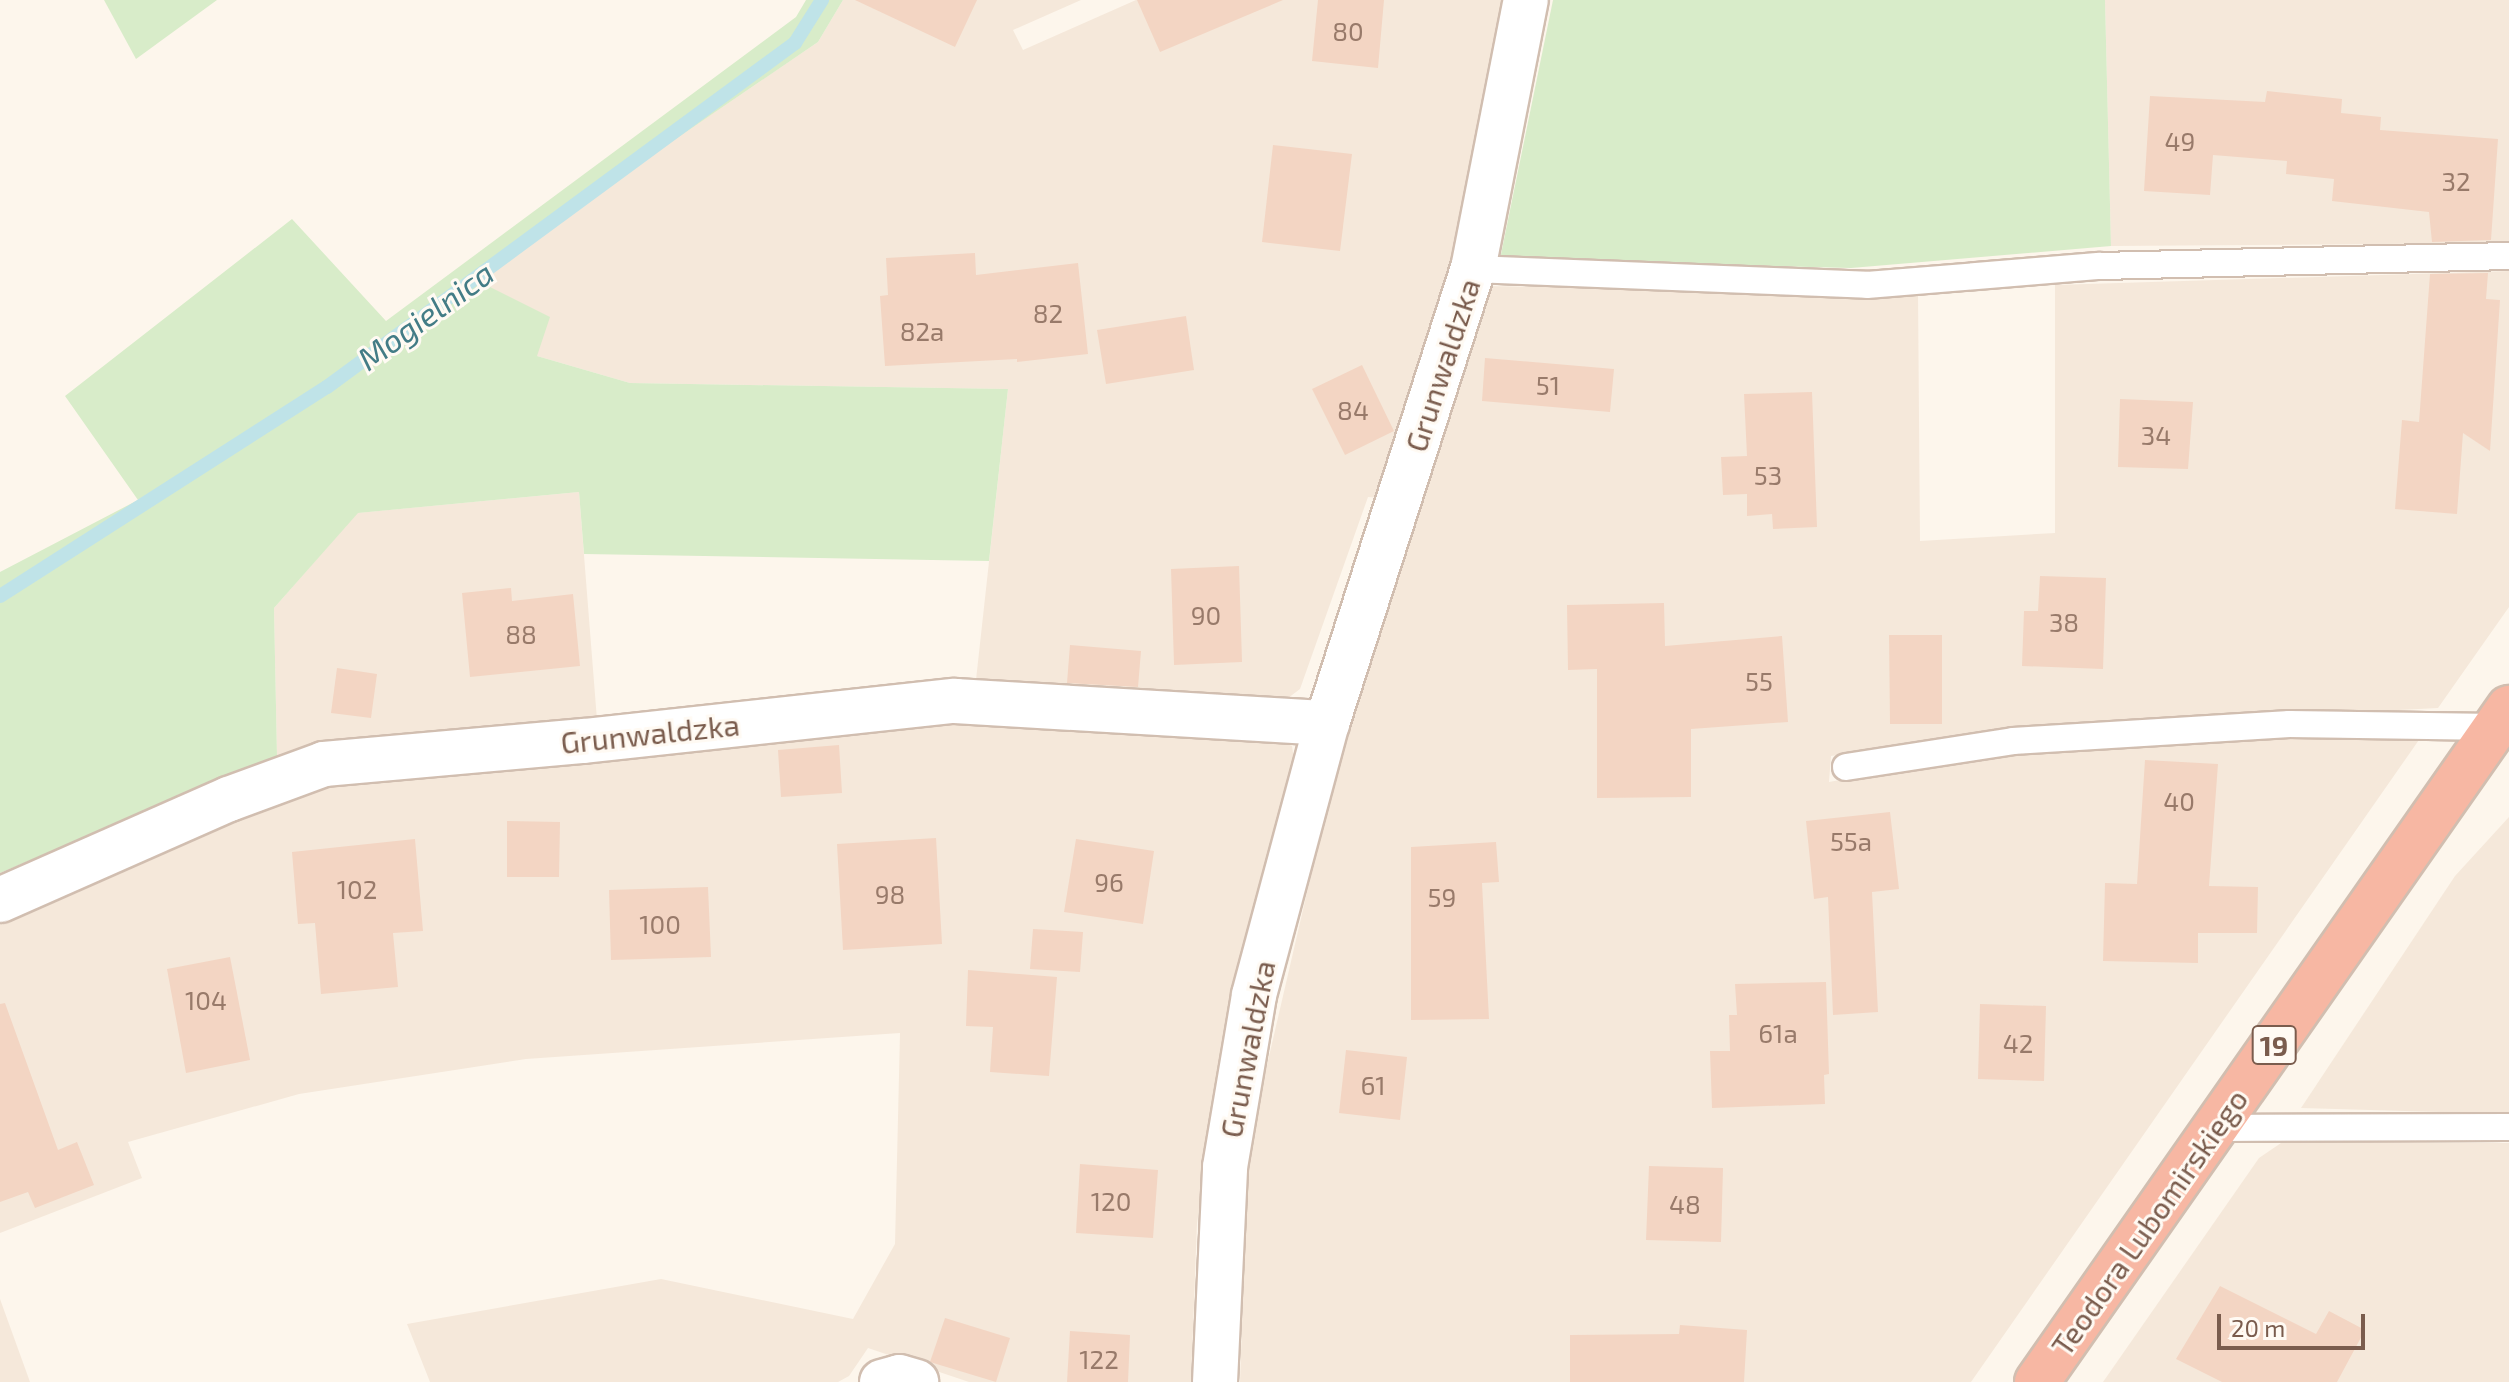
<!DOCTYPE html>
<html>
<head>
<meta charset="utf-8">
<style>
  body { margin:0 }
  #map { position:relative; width:2509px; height:1382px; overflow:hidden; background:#fdf6ec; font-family:"Exo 2",sans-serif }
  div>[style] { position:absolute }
  .residential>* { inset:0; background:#f5e8da }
  .green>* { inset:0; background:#d8ecc9 }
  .stream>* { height:14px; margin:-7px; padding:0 7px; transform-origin:7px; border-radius:7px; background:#bfe3e8 }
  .building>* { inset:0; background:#f3d5c3 }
  .roads { filter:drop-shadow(2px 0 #d1beb0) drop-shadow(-2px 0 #d1beb0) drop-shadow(0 2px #d1beb0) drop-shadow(0 -2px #d1beb0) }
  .lane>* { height:26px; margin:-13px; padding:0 13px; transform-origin:13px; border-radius:13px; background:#fff }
  .street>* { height:44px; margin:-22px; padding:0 22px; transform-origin:22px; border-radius:22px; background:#fff }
  .highway>* { height:44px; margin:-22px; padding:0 22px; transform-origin:22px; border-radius:22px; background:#f7b7a3 }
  span { translate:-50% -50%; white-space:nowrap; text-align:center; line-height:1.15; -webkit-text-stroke:6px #fffaf3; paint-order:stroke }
  .number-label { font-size:26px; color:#987a6a }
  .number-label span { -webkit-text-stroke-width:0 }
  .shield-label span { padding:2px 6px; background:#fffaf3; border:2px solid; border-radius:6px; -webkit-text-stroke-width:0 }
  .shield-label { font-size:28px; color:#7a5c4d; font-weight:700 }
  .street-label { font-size:30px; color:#7a5c4d }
  .water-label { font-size:32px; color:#437c86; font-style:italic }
  .scale { position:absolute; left:2217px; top:1314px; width:148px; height:36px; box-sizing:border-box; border:4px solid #7a5c4d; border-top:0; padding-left:10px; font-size:24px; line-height:28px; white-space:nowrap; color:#7a5c4d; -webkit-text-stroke:6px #fffaf3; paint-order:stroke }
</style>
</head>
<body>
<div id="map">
  <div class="residential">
    <div style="clip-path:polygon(843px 0,1081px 0,1013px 30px,1023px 50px,1136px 0,1512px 0,1444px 296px,1382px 498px,1368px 497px,1300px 689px,1288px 698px,975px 689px,1008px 389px,630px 383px,537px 356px,471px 278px,818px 42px)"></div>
    <div style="clip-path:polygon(2105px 0,2509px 0,2509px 243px,2111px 246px)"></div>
    <div style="clip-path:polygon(2509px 271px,2509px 607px,2438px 708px,2011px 730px,1831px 756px,1829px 782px,2005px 750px,2397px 733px,2421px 737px,1971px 1382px,1240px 1382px,1248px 1147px,1337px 763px,1486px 286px,1918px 293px,1920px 541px,2055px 533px,2055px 285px)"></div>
    <div style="clip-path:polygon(579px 492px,597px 720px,307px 749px,277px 756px,274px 608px,357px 513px)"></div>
    <div style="clip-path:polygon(949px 718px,1252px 726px,1292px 746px,1296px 773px,1228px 1036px,1197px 1223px,1191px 1382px,969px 1382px,868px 1348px,849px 1376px,838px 1382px,430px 1382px,407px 1324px,661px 1279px,853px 1319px,895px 1244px,900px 1033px,526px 1059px,299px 1094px,128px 1142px,142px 1178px,0 1233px,0 917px,324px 778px)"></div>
    <div style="clip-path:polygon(2509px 817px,2509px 1114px,2301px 1108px,2455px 876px)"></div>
    <div style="clip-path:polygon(2281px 1143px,2509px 1143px,2509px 1382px,2103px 1382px,2259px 1158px)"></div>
    <div style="clip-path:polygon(0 1299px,30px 1382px,0 1382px)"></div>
  </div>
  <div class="green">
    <div style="clip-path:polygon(104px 0,217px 0,136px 59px)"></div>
    <div style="clip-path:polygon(806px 0,843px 0,818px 42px,472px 278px,550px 317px,537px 356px,630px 383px,1008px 389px,989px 561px,584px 554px,579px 492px,358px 513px,274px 608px,277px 756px,0 873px,0 572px,138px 500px,65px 396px,292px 219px,386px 321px,796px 17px)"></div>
    <div style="clip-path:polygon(1553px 0,2105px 0,2111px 246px,1851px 268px,1500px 259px)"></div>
  </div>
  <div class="stream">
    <div style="left:0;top:596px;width:388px;rotate:-32.6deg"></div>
    <div style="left:327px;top:387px;width:581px;rotate:-36.32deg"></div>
    <div style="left:795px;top:43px;width:51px;rotate:-57.9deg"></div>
  </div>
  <div class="building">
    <div style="clip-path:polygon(855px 0,977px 0,955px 47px)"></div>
    <div style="clip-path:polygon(1137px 0,1283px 0,1160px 52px)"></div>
    <div style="clip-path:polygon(1318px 0,1384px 0,1378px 68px,1312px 61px)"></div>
    <div style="clip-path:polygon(2267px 91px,2342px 99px,2341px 113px,2381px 117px,2380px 130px,2498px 139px,2491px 240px,2432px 242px,2429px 212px,2332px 201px,2334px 179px,2286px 174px,2287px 161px,2213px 155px,2210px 195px,2144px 191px,2150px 96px,2265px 102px)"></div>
    <div style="clip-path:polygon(1273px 145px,1352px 154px,1340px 251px,1262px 242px)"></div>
    <div style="clip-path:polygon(975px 253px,976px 275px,1078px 263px,1088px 354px,1017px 362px,1017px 359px,885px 366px,880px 296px,888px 295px,886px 258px)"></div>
    <div style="clip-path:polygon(2488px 273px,2486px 299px,2500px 300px,2490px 451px,2463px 433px,2457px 514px,2395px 509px,2402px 420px,2419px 422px,2430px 274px)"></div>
    <div style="clip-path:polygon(1186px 316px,1194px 370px,1106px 384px,1097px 330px)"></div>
    <div style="clip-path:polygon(1485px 358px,1614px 369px,1610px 412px,1482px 401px)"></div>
    <div style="clip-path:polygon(1362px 365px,1394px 431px,1345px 455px,1312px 389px)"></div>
    <div style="clip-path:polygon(1812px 392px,1817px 527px,1773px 529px,1772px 514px,1747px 516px,1747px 494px,1723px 495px,1721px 457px,1747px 456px,1744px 394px)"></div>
    <div style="clip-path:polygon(2120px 399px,2193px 402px,2188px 469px,2118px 467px)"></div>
    <div style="clip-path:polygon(1239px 566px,1242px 662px,1174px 665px,1171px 569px)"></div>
    <div style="clip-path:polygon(2040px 576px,2106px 578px,2103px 669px,2022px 666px,2024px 611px,2038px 611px)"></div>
    <div style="clip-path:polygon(511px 588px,512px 601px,573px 594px,580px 666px,470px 677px,462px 593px)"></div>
    <div style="clip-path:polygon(1664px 603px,1665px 646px,1782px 636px,1788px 722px,1691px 729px,1691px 797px,1597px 798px,1597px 669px,1568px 670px,1567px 605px)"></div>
    <div style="clip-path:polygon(1889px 635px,1942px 635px,1942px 724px,1890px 724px)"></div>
    <div style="clip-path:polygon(1070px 645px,1141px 651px,1138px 687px,1067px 683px)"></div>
    <div style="clip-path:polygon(337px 668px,377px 674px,371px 718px,331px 713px)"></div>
    <div style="clip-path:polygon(839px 745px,842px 793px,781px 797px,778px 750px)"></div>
    <div style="clip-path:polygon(2145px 760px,2218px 764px,2209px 886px,2258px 887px,2257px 933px,2198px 933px,2198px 963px,2103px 961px,2105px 883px,2137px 884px)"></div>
    <div style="clip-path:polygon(1890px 812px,1899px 889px,1872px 892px,1878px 1012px,1833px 1015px,1828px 897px,1814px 899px,1806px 821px)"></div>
    <div style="clip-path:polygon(507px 821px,560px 822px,559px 877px,507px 877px)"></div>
    <div style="clip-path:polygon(936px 838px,942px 944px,843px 950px,837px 844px)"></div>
    <div style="clip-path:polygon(415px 839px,423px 931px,393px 933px,398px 987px,321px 994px,315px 923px,298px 924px,292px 852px)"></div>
    <div style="clip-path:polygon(1076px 839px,1154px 851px,1143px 924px,1064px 912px)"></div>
    <div style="clip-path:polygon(1496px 842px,1499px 882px,1482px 883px,1489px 1019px,1411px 1020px,1411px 847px)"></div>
    <div style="clip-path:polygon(708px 887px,711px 957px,611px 960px,609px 890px)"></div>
    <div style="clip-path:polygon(1033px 929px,1083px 932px,1080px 972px,1030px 969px)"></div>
    <div style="clip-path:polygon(230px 957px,250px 1060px,186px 1073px,167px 969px)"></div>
    <div style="clip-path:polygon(968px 970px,1057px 977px,1049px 1076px,990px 1072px,993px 1027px,966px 1026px)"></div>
    <div style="clip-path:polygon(1826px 982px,1829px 1074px,1824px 1075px,1825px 1104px,1712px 1108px,1710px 1051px,1730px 1051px,1729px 1015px,1737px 1015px,1735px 984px)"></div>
    <div style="clip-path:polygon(5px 1003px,58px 1150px,77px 1142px,94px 1185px,35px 1208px,28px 1192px,0 1202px,0 1004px)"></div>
    <div style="clip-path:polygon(1980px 1004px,2046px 1006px,2044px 1081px,1978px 1079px)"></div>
    <div style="clip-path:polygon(1346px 1050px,1407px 1057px,1400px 1120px,1339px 1113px)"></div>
    <div style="clip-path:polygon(1080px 1164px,1158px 1170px,1153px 1238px,1076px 1233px)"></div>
    <div style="clip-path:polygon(1649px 1166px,1723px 1168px,1721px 1242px,1646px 1240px)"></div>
    <div style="clip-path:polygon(2220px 1286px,2316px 1334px,2329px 1311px,2365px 1330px,2337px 1382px,2222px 1382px,2176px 1359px)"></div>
    <div style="clip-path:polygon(945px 1318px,1010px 1338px,996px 1382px,930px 1362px)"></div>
    <div style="clip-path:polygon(1680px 1325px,1747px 1330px,1744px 1382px,1570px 1382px,1570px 1335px,1679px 1334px)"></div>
    <div style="clip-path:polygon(1070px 1331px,1130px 1335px,1128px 1382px,1067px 1382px)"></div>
  </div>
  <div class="roads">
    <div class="lane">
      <div style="left:1473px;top:269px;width:394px;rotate:2.3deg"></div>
      <div style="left:1867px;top:285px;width:234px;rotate:-4.7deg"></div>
      <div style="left:2100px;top:266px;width:409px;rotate:-1.4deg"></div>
      <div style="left:1846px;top:767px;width:169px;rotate:-8.8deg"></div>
      <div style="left:2013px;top:741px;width:277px;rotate:-3.5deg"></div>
      <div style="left:2289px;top:724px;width:207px;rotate:0.8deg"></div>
      <div style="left:2216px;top:1128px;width:293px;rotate:-0.2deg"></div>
    </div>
    <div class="street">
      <div style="left:0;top:900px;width:250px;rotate:-23.8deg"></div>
      <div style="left:229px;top:799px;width:101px;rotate:-20.2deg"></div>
      <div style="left:324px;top:764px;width:261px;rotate:-5.1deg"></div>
      <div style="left:584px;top:741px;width:373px;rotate:-6.2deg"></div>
      <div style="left:955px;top:701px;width:373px;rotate:3.4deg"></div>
      <div style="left:882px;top:1382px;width:18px;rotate:-16deg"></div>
      <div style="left:899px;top:1377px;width:18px;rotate:16deg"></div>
      <div style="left:1215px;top:1382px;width:215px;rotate:-87.3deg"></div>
      <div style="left:1225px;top:1167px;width:174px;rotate:-80.4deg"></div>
      <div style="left:1254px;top:995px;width:282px;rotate:-75deg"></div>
      <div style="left:1327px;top:723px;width:477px;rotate:-72.2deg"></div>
      <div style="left:1473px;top:269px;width:274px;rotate:-78.9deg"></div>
    </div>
    <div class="highway">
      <div style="left:2037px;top:1382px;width:823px;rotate:-55deg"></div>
    </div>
  </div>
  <div class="number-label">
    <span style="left:1348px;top:31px">80</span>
    <span style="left:2180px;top:141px">49</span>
    <span style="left:2456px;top:181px">32</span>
    <span style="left:1048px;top:313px">82</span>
    <span style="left:922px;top:331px">82a</span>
    <span style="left:1548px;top:385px">51</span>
    <span style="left:1353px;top:410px">84</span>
    <span style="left:2156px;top:435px">34</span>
    <span style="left:1768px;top:475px">53</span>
    <span style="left:1206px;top:615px">90</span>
    <span style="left:2064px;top:622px">38</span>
    <span style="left:521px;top:634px">88</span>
    <span style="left:1759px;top:681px">55</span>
    <span style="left:2179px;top:801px">40</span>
    <span style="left:1851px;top:841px">55a</span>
    <span style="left:1109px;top:882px">96</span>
    <span style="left:357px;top:889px">102</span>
    <span style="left:890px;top:894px">98</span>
    <span style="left:1442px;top:897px">59</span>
    <span style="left:660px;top:924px">100</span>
    <span style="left:206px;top:1000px">104</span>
    <span style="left:1778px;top:1033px">61a</span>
    <span style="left:2018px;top:1043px">42</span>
    <span style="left:1373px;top:1085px">61</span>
    <span style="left:1111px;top:1201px">120</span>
    <span style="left:1685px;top:1204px">48</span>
    <span style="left:1099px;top:1359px">122</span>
  </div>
  <div class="shield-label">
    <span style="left:2274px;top:1045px">19</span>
  </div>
  <div class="street-label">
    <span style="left:1442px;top:365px;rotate:-72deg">Grunwaldzka</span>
    <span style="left:650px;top:733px;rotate:-6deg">Grunwaldzka</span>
    <span style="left:1247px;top:1049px;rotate:-79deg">Grunwaldzka</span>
    <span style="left:2149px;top:1222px;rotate:-55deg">Teodora Lubomirskiego</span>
  </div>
  <div class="water-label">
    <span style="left:425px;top:315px;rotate:-36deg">Mogielnica</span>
  </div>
  <div class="scale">20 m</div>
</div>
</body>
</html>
